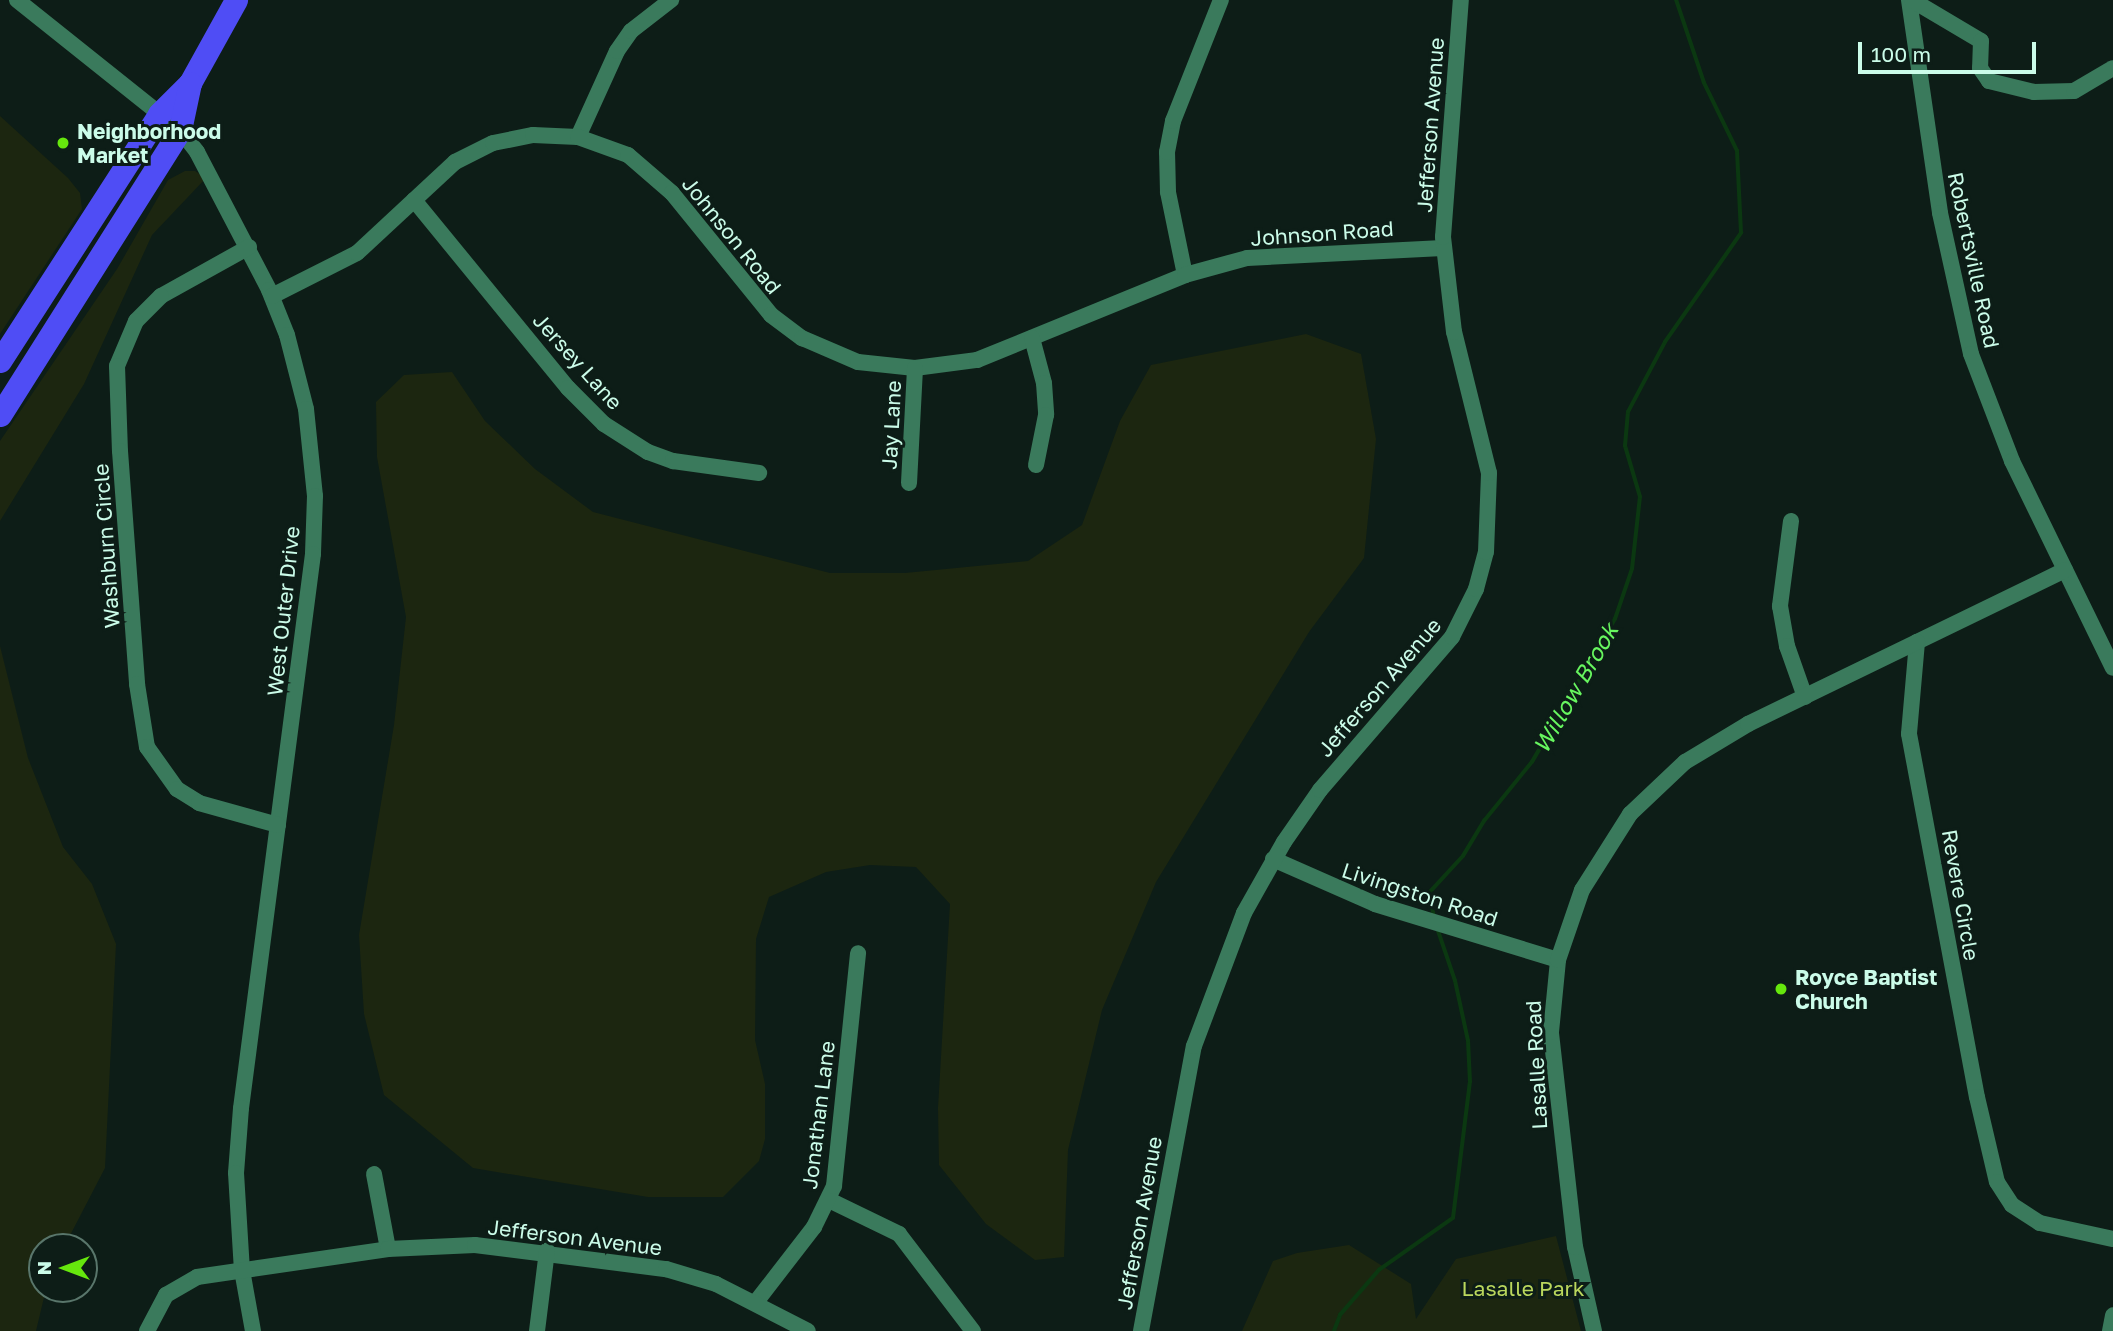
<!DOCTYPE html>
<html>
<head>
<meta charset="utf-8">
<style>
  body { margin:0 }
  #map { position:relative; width:2113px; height:1331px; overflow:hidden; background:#0d1d17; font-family:"Golos Text",sans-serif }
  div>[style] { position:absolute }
  .green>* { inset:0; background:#1c2610 }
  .stream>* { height:3.5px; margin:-1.75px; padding:0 1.75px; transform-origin:1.75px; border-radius:1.75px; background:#0b3811 }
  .minor>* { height:16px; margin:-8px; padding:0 8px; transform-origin:8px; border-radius:8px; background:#3a7a5c }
  .highway>* { height:23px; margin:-11.5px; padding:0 11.5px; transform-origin:11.5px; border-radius:11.5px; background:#4f4df5 }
  .dots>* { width:19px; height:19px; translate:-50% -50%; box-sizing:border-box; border:4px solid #0d1d17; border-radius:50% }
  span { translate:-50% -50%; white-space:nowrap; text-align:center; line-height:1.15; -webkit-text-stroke:6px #0d1d17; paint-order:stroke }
  .street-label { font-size:21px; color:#cbfce9 }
  .poi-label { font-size:21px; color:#cbfce9; font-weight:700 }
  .left { translate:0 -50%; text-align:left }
  .park-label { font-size:21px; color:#bad75d }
  .water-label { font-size:23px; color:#67f65f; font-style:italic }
  .north { position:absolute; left:28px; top:1233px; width:70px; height:70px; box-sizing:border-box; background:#0d1d17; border:2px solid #59766b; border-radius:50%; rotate:270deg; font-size:19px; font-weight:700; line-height:28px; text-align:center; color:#cbfce9 }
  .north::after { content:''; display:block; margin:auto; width:24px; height:32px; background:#66e70d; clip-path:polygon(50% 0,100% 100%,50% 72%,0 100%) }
  .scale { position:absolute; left:1858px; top:42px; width:178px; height:32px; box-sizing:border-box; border:4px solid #cbfce9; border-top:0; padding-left:9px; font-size:21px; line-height:24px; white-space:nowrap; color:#cbfce9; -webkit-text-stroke:5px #0d1d17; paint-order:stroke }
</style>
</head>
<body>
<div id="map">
  <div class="green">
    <div style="clip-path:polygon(0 116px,68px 178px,80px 193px,82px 209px,0 334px)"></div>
    <div style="clip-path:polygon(185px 171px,195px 171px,206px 178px,152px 235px,84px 384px,0 521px,0 441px,117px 269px,168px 180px)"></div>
    <div style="clip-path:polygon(1306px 334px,1361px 354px,1376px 439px,1364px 558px,1309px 632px,1156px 882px,1102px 1010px,1068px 1150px,1064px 1257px,1035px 1260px,986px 1224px,939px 1165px,938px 1108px,950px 904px,916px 867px,870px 865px,826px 872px,769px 897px,756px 939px,755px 1040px,765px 1084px,765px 1139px,759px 1161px,723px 1197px,648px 1197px,473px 1168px,384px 1095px,364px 1014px,359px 935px,394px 725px,406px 617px,377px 457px,376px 402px,404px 375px,452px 372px,485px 421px,535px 469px,593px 512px,830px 573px,905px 573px,1028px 561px,1082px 525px,1120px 421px,1151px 365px)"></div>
    <div style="clip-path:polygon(0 646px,28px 758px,63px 847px,92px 884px,116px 944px,105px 1168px,64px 1247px,42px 1247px,42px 1289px,46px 1289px,36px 1331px,0 1331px)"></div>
    <div style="clip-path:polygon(1556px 1236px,1581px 1331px,1242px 1331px,1273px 1261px,1297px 1253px,1349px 1245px,1411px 1284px,1416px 1319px,1456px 1259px)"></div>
  </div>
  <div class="stream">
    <div style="left:1434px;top:917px;width:25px;rotate:-102deg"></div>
    <div style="left:1429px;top:893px;width:50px;rotate:-47.4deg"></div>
    <div style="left:1463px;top:856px;width:41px;rotate:-59deg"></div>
    <div style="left:1484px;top:821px;width:76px;rotate:-50.9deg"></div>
    <div style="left:1532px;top:762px;width:165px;rotate:-59.9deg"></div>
    <div style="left:1615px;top:619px;width:53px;rotate:-71.2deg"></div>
    <div style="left:1632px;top:569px;width:72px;rotate:-83.7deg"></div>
    <div style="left:1640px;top:497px;width:53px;rotate:-106.4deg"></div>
    <div style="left:1625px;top:446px;width:34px;rotate:-85deg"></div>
    <div style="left:1628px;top:412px;width:79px;rotate:-62.1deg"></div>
    <div style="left:1665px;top:342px;width:133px;rotate:-55.1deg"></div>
    <div style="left:1741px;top:233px;width:82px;rotate:-92.8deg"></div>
    <div style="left:1737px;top:151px;width:76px;rotate:-115.9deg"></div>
    <div style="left:1704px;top:83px;width:88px;rotate:-108.6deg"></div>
    <div style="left:1334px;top:1331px;width:17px;rotate:-69deg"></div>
    <div style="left:1340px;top:1315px;width:60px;rotate:-49.1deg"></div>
    <div style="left:1379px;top:1270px;width:90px;rotate:-35.1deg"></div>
    <div style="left:1453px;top:1218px;width:137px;rotate:-82.9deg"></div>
    <div style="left:1470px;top:1082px;width:41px;rotate:-92.8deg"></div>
    <div style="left:1468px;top:1041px;width:61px;rotate:-102.2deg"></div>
    <div style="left:1455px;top:981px;width:56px;rotate:-108.8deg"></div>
  </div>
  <div class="minor">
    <div style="left:17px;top:0;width:208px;rotate:38.6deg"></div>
    <div style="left:180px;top:130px;width:28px;rotate:52deg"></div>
    <div style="left:197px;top:152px;width:156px;rotate:62.4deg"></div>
    <div style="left:269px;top:290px;width:48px;rotate:68.2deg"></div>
    <div style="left:287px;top:335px;width:76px;rotate:75.6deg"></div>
    <div style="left:306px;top:409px;width:87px;rotate:84.1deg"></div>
    <div style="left:315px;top:496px;width:58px;rotate:92deg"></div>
    <div style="left:313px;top:554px;width:559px;rotate:97.4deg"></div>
    <div style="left:241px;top:1108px;width:65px;rotate:94.4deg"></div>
    <div style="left:236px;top:1173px;width:97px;rotate:86.5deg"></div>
    <div style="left:242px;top:1270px;width:62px;rotate:79.8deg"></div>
    <div style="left:1909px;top:0;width:215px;rotate:81.7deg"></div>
    <div style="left:1940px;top:213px;width:144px;rotate:77.6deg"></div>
    <div style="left:1971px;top:354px;width:115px;rotate:69deg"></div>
    <div style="left:2012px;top:461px;width:230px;rotate:64deg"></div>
    <div style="left:1912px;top:0;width:80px;rotate:30.7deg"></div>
    <div style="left:1981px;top:41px;width:27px;rotate:92deg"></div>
    <div style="left:1980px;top:68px;width:16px;rotate:55deg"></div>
    <div style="left:1989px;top:81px;width:46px;rotate:13.7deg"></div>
    <div style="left:2034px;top:92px;width:40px;rotate:-1.4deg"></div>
    <div style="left:2074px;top:91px;width:45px;rotate:-30.5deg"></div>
    <div style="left:578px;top:137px;width:94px;rotate:-65.6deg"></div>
    <div style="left:617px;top:51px;width:24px;rotate:-55deg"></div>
    <div style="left:631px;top:31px;width:51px;rotate:-37.8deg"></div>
    <div style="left:414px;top:200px;width:243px;rotate:50.7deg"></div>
    <div style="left:568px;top:388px;width:51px;rotate:45deg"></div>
    <div style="left:604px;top:424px;width:52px;rotate:32.5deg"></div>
    <div style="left:648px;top:452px;width:27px;rotate:20deg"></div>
    <div style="left:673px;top:461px;width:87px;rotate:7.9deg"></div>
    <div style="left:249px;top:247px;width:101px;rotate:150.9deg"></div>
    <div style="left:161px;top:296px;width:35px;rotate:135deg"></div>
    <div style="left:136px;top:321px;width:49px;rotate:112.9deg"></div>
    <div style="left:117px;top:366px;width:85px;rotate:88deg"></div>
    <div style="left:120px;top:451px;width:234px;rotate:85.8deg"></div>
    <div style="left:137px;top:684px;width:64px;rotate:81deg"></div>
    <div style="left:147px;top:747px;width:52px;rotate:54.5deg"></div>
    <div style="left:177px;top:789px;width:26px;rotate:32deg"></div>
    <div style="left:199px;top:803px;width:82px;rotate:15.6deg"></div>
    <div style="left:1185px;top:275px;width:85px;rotate:-101.6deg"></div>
    <div style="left:1168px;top:192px;width:40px;rotate:-91.4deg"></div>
    <div style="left:1167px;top:152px;width:32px;rotate:-79deg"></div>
    <div style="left:1173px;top:121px;width:130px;rotate:-68.4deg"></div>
    <div style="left:272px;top:296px;width:95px;rotate:-26.8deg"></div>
    <div style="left:357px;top:253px;width:134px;rotate:-42.9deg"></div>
    <div style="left:455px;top:162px;width:42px;rotate:-26.6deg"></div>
    <div style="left:493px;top:143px;width:41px;rotate:-11.3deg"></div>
    <div style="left:533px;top:135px;width:45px;rotate:2.5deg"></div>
    <div style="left:578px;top:137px;width:53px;rotate:19.8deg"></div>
    <div style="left:628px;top:155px;width:58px;rotate:40.8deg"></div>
    <div style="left:672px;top:193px;width:157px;rotate:50.9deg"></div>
    <div style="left:771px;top:315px;width:39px;rotate:37deg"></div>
    <div style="left:802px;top:338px;width:61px;rotate:23.2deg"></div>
    <div style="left:858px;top:362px;width:57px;rotate:6deg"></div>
    <div style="left:915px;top:368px;width:63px;rotate:-7.4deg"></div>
    <div style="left:977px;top:360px;width:225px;rotate:-22.2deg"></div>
    <div style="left:1185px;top:275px;width:64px;rotate:-15.3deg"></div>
    <div style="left:1247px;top:258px;width:196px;rotate:-2.9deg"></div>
    <div style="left:1032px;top:338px;width:47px;rotate:75.1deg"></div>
    <div style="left:1044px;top:383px;width:32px;rotate:86deg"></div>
    <div style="left:1046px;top:415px;width:51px;rotate:101.3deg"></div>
    <div style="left:909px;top:483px;width:115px;rotate:-87deg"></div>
    <div style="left:1791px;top:521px;width:86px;rotate:97.4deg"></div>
    <div style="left:1780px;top:606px;width:41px;rotate:80.1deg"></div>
    <div style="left:1787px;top:646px;width:54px;rotate:70.6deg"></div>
    <div style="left:2065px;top:570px;width:165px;rotate:154.1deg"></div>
    <div style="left:1917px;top:642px;width:92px;rotate:95deg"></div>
    <div style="left:1909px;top:734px;width:369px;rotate:79.4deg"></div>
    <div style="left:1977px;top:1097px;width:87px;rotate:76.8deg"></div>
    <div style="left:1997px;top:1182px;width:27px;rotate:57deg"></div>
    <div style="left:2012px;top:1205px;width:33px;rotate:33deg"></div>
    <div style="left:2040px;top:1223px;width:75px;rotate:12.4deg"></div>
    <div style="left:1273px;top:859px;width:111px;rotate:23.8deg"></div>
    <div style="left:1375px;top:904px;width:191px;rotate:17deg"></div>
    <div style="left:374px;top:1174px;width:76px;rotate:79.4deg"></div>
    <div style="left:829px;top:1200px;width:78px;rotate:25.9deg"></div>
    <div style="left:899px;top:1234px;width:122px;rotate:52.7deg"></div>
    <div style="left:756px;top:1302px;width:95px;rotate:-52.3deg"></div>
    <div style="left:814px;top:1227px;width:46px;rotate:-64deg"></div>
    <div style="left:834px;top:1186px;width:234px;rotate:-84.1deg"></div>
    <div style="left:147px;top:1331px;width:41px;rotate:-62.2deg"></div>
    <div style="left:166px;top:1295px;width:36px;rotate:-30deg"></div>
    <div style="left:197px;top:1277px;width:193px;rotate:-8.3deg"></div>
    <div style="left:388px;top:1249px;width:87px;rotate:-2.6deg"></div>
    <div style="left:475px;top:1245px;width:193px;rotate:7.2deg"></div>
    <div style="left:666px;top:1269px;width:52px;rotate:16.7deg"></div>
    <div style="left:716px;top:1284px;width:103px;rotate:27.1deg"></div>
    <div style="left:537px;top:1331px;width:81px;rotate:-82.9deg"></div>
    <div style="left:1141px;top:1331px;width:290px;rotate:-79.5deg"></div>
    <div style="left:1194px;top:1046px;width:142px;rotate:-69.4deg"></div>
    <div style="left:1244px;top:913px;width:81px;rotate:-60.6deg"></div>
    <div style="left:1284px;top:842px;width:63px;rotate:-55.3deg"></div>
    <div style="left:1320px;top:790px;width:202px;rotate:-49.2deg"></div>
    <div style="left:1452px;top:637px;width:54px;rotate:-63.4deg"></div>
    <div style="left:1476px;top:589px;width:38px;rotate:-75deg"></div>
    <div style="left:1486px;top:552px;width:79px;rotate:-87.8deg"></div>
    <div style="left:1489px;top:473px;width:145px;rotate:-103.9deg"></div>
    <div style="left:1454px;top:332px;width:96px;rotate:-96.6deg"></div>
    <div style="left:1443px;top:237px;width:238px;rotate:-85.7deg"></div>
    <div style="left:1594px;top:1331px;width:86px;rotate:-102.7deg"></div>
    <div style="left:1575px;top:1247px;width:216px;rotate:-96.4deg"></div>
    <div style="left:1551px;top:1032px;width:72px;rotate:-84.4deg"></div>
    <div style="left:1558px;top:960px;width:74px;rotate:-71.1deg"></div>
    <div style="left:1582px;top:890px;width:90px;rotate:-57.7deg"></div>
    <div style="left:1630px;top:814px;width:76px;rotate:-43.4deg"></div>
    <div style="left:1685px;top:762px;width:74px;rotate:-31.1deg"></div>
    <div style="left:1748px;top:724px;width:188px;rotate:-25.9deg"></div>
    <div style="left:2110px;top:1331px;width:16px;rotate:-79deg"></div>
  </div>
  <div class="highway">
    <div style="left:0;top:361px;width:294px;rotate:-57.2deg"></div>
    <div style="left:159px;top:114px;width:44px;rotate:-45deg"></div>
    <div style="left:190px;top:83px;width:95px;rotate:-61deg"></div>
    <div style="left:0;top:415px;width:337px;rotate:-57.7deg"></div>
    <div style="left:180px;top:130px;width:48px;rotate:-78deg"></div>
  </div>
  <div class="dots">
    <div style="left:63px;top:143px;background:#66e70d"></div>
    <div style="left:1781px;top:989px;background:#66e70d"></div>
  </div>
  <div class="street-label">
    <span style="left:1430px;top:125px;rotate:-86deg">Jefferson Avenue</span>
    <span style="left:1322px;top:233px;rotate:-4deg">Johnson Road</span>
    <span style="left:732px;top:235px;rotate:51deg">Johnson Road</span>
    <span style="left:1974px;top:260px;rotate:78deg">Robertsville Road</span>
    <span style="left:578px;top:361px;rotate:48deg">Jersey Lane</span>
    <span style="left:891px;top:425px;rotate:-87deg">Jay Lane</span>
    <span style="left:106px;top:546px;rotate:-94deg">Washburn Circle</span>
    <span style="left:283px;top:611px;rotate:-84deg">West Outer Drive</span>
    <span style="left:1379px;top:687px;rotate:-49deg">Jefferson Avenue</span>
    <span style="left:1420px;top:894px;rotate:18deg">Livingston Road</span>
    <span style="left:1961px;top:895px;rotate:80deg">Revere Circle</span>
    <span style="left:1536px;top:1065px;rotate:-93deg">Lasalle Road</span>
    <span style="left:818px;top:1115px;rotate:-83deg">Jonathan Lane</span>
    <span style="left:1139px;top:1223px;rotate:-80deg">Jefferson Avenue</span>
    <span style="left:575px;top:1237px;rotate:7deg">Jefferson Avenue</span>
  </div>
  <div class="poi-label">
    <span class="left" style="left:77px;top:143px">Neighborhood<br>Market</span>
    <span class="left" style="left:1795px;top:989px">Royce Baptist<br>Church</span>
  </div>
  <div class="park-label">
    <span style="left:1523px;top:1288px">Lasalle Park</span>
  </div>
  <div class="water-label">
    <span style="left:1575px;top:688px;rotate:-60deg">Willow Brook</span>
  </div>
  <div class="north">N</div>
  <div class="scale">100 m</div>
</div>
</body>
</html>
